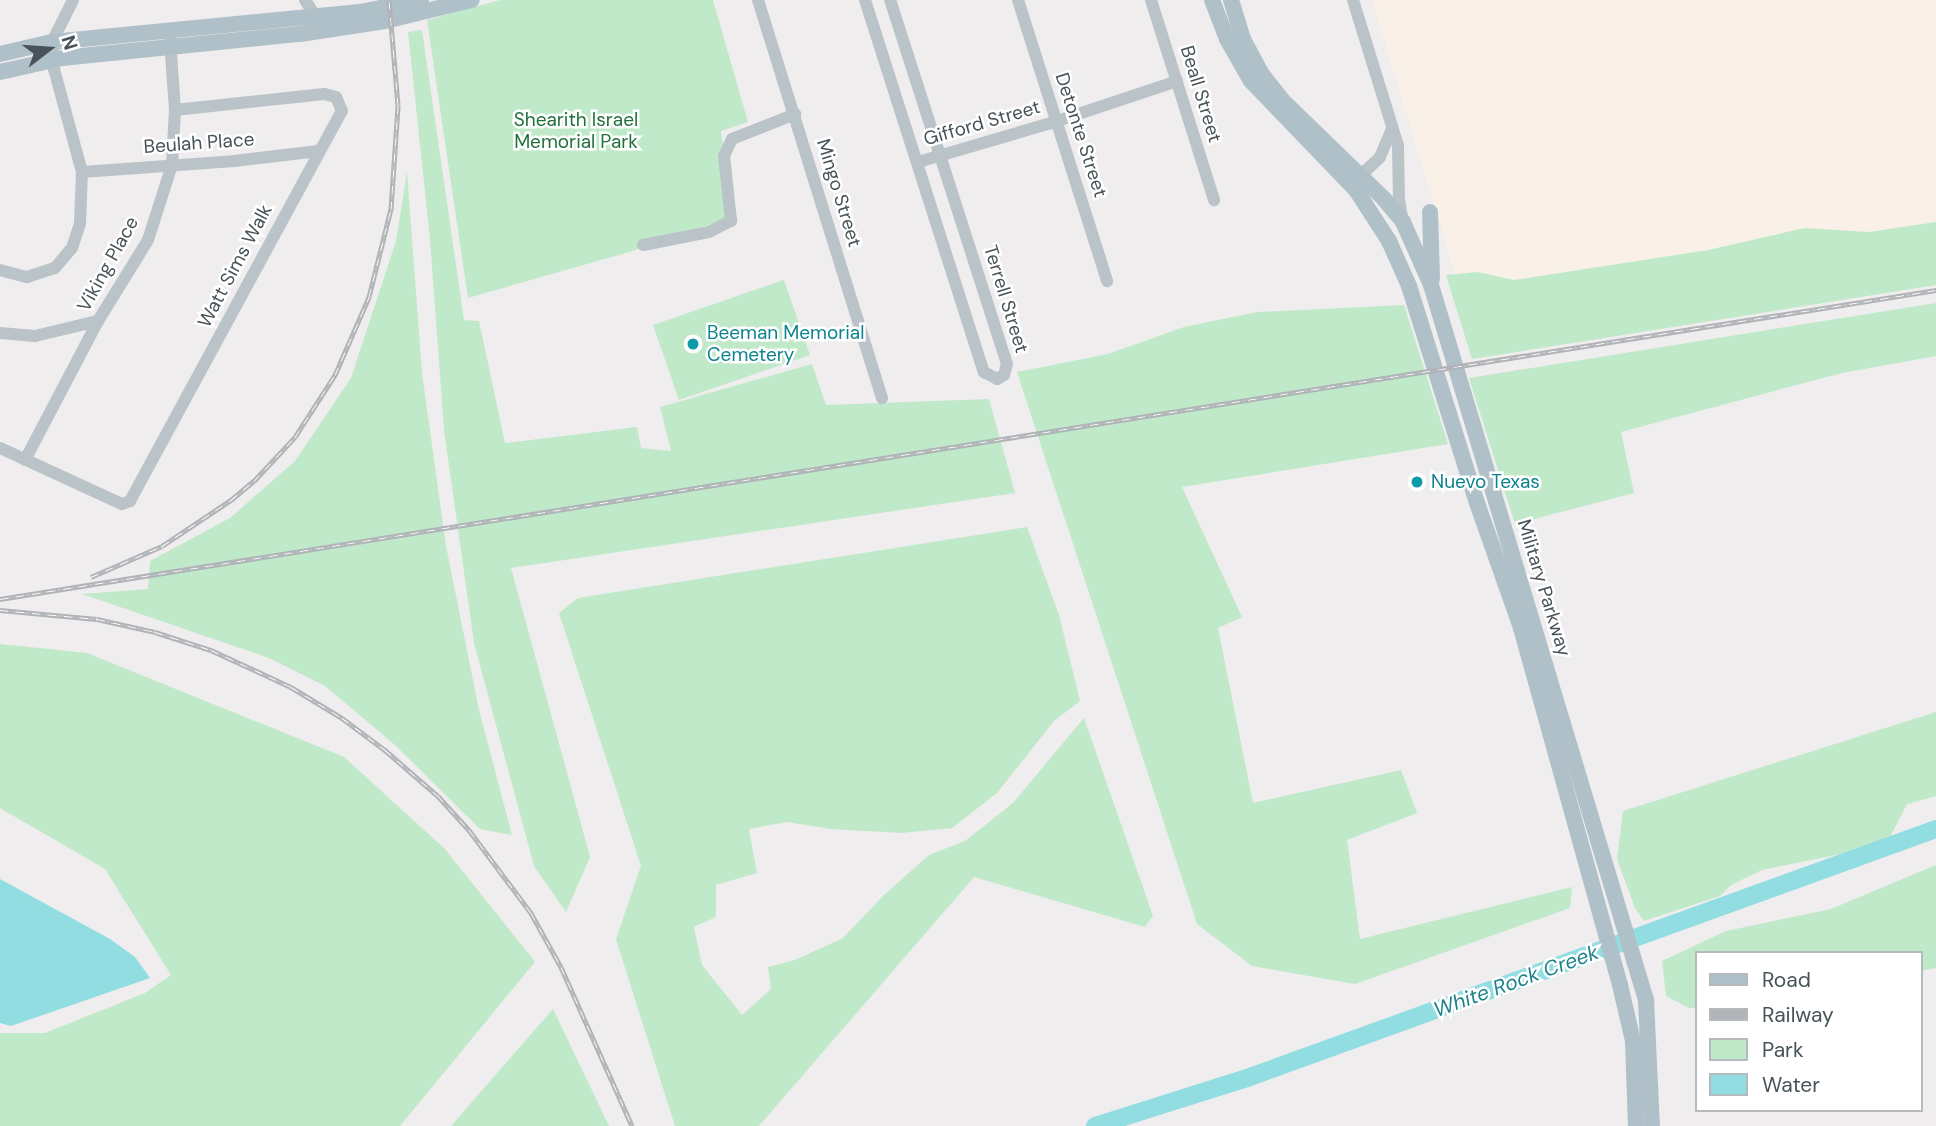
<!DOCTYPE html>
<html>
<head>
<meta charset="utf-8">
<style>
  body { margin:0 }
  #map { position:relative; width:1936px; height:1126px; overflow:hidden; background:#efeded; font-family:"DM Sans",sans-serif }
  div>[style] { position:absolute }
  .commercial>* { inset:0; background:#f9f1e7 }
  .green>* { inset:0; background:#c0e9c9 }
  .water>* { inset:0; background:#92dde1 }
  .river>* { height:18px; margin:-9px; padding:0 9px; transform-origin:9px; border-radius:9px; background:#92dde1 }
  .minor>* { height:12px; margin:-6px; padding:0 6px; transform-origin:6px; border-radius:6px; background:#bac3c8 }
  .major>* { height:16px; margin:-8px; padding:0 8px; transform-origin:8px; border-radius:8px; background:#b0c0c9 }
  .rail>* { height:5px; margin-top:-2.5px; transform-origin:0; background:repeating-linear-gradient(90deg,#fff 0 8px,#b0b3b7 0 16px); box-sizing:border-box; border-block:2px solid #b0b3b7 }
  .dots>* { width:19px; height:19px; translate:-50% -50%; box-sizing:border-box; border:4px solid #fff; border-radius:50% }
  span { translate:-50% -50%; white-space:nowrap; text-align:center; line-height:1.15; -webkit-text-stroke:5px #fff; paint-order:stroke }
  .street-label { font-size:19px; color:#475358 }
  .park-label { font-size:19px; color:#21703c }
  .culture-label { font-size:19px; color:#0d838f }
  .left { translate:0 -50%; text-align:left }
  .water-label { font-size:21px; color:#1b8389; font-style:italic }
  .legend { position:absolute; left:1695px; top:951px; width:228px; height:161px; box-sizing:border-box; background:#fff; border:2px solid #b5babc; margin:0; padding:9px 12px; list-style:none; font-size:21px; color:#475358 }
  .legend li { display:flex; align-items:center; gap:14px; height:35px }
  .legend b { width:35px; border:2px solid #b5babc }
  .north { position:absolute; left:14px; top:14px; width:70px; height:70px; -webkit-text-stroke:5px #fff; paint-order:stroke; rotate:73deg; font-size:19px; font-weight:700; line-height:28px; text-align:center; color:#475358 }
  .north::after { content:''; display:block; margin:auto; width:24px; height:32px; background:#475358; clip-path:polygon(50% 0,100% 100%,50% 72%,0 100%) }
</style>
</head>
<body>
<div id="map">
  <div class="commercial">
    <div style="clip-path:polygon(1372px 0,1936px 0,1936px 255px,1470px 323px)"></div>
  </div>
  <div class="green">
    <div style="clip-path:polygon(500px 0,713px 0,748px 122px,721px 131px,733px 217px,629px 252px,468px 298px,427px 20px)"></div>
    <div style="clip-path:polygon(422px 30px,464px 320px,479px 321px,505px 443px,637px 427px,641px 448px,671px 451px,660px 407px,812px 364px,826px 405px,989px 399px,1015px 493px,511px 568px,590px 857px,566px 912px,534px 866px,474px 643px,444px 430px,430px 239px,408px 32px)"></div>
    <div style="clip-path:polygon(407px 172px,422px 373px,446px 546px,479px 710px,512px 835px,480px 829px,395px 745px,325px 686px,269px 658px,82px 594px,148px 589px,150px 561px,230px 518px,295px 461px,351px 378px,396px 241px)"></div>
    <div style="clip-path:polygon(1936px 222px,1936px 285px,1472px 359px,1446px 275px,1478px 272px,1514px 280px,1708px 250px,1805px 228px,1869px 232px)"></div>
    <div style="clip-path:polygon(784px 280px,810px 355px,679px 400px,653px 325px)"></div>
    <div style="clip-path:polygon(1936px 303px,1936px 356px,1842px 373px,1621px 432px,1634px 493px,1515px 524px,1469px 378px)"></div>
    <div style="clip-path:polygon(1404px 305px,1448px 444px,1182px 487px,1242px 617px,1218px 628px,1253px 803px,1401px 770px,1417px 813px,1347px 840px,1360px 939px,1572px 887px,1570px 908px,1355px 984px,1252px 966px,1197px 924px,1017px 372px,1108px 354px,1184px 327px,1257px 312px)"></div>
    <div style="clip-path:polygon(1027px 527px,1059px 615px,1080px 701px,1054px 721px,997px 793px,952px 828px,901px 833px,831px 829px,787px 822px,749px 829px,757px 873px,716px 885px,716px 917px,694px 927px,702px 965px,742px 1015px,771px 989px,768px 967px,795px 960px,843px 938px,884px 895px,929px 855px,965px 841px,1013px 803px,1084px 718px,1153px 916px,1145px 927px,974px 877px,759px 1126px,675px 1126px,616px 939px,641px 866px,559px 613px,578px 598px)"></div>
    <div style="clip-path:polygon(0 644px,87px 653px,344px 757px,445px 849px,535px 962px,400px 1126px,0 1126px,0 1033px,45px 1033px,145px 993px,171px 975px,105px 869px,0 808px)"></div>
    <div style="clip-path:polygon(1936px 712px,1936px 796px,1907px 804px,1890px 837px,1865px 849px,1762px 870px,1731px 885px,1720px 896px,1644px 921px,1635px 908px,1617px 859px,1623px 811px)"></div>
    <div style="clip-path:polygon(1936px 865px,1936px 968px,1920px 971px,1920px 953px,1696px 953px,1696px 1008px,1689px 1008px,1666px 996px,1662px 961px,1726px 931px,1831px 909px)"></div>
    <div style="clip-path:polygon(553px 1009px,609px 1126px,451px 1126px)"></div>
  </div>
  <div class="water">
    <div style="clip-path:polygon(0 879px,110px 939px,135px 957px,150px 978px,11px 1026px,0 1023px)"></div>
  </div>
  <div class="river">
    <div style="left:1095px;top:1126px;width:159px;rotate:-17.5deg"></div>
    <div style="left:1247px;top:1078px;width:733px;rotate:-19.87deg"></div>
  </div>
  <div class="minor">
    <div style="left:305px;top:0;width:27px;rotate:57deg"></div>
    <div style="left:758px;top:0;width:417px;rotate:72.7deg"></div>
    <div style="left:865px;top:0;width:391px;rotate:72.3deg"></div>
    <div style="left:984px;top:372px;width:15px;rotate:28deg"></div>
    <div style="left:997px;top:379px;width:8px;rotate:-30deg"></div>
    <div style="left:1004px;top:375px;width:11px;rotate:-75deg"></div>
    <div style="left:1007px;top:364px;width:382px;rotate:-107.8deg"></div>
    <div style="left:1018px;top:0;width:295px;rotate:72.4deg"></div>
    <div style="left:1151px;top:0;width:210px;rotate:72.5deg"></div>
    <div style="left:1353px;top:0;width:152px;rotate:72.8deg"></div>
    <div style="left:1398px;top:145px;width:55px;rotate:89deg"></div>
    <div style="left:1399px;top:200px;width:22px;rotate:80deg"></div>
    <div style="left:918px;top:162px;width:135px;rotate:-16.3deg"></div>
    <div style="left:1048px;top:124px;width:136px;rotate:-18.4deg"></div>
    <div style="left:82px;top:172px;width:152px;rotate:-4.1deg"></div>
    <div style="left:234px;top:161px;width:85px;rotate:-6.8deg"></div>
    <div style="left:1361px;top:175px;width:26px;rotate:-43deg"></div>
    <div style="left:1380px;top:157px;width:30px;rotate:-67deg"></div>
    <div style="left:643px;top:245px;width:67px;rotate:-11.1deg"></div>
    <div style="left:709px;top:232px;width:25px;rotate:-27deg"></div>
    <div style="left:731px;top:221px;width:65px;rotate:-96.1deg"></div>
    <div style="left:724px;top:156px;width:19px;rotate:-65deg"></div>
    <div style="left:732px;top:139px;width:68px;rotate:-21.6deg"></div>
    <div style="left:0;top:270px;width:28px;rotate:15deg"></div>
    <div style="left:27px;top:277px;width:29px;rotate:-18deg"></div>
    <div style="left:55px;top:268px;width:26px;rotate:-50deg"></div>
    <div style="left:72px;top:248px;width:26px;rotate:-72deg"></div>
    <div style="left:80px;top:223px;width:51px;rotate:-87.8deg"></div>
    <div style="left:82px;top:172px;width:107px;rotate:-105.2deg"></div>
    <div style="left:54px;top:69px;width:27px;rotate:-94deg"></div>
    <div style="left:52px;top:42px;width:47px;rotate:-63.4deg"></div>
    <div style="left:0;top:333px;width:35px;rotate:5deg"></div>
    <div style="left:35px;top:336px;width:65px;rotate:-13.4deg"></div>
    <div style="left:0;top:448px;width:134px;rotate:24.7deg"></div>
    <div style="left:122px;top:504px;width:9px;rotate:-21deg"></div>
    <div style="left:130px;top:501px;width:444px;rotate:-61.5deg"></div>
    <div style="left:342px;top:111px;width:15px;rotate:-113deg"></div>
    <div style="left:336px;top:97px;width:12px;rotate:-166deg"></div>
    <div style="left:324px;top:94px;width:150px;rotate:173.9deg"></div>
    <div style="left:25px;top:460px;width:157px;rotate:-62.3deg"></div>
    <div style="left:98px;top:321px;width:95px;rotate:-58.3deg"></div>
    <div style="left:148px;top:240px;width:79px;rotate:-72.3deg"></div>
    <div style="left:172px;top:165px;width:55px;rotate:-86.9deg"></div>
    <div style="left:175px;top:110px;width:69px;rotate:-94.1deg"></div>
  </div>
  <div class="major">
    <div style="left:1212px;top:0;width:42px;rotate:69deg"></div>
    <div style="left:1227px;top:39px;width:48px;rotate:60.3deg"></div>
    <div style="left:1251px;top:81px;width:151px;rotate:46.1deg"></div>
    <div style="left:1356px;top:190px;width:61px;rotate:57.1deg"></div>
    <div style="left:1389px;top:241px;width:49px;rotate:66deg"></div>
    <div style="left:1409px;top:286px;width:227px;rotate:72.6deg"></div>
    <div style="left:1477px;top:503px;width:133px;rotate:70.6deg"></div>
    <div style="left:1521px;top:628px;width:370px;rotate:74.5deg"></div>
    <div style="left:1620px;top:985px;width:57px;rotate:76.9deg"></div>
    <div style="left:1633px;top:1041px;width:85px;rotate:88deg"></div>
    <div style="left:1231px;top:0;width:41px;rotate:72.9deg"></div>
    <div style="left:1243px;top:39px;width:38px;rotate:62deg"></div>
    <div style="left:1261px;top:73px;width:34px;rotate:52deg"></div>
    <div style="left:1282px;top:100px;width:142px;rotate:44.1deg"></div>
    <div style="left:1384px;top:199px;width:30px;rotate:50deg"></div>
    <div style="left:1403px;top:222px;width:69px;rotate:66deg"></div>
    <div style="left:1431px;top:285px;width:747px;rotate:73.26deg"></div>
    <div style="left:1646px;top:1000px;width:126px;rotate:87.3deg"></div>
    <div style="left:0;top:54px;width:53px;rotate:-13deg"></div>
    <div style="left:52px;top:42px;width:309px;rotate:-5.6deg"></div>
    <div style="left:360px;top:12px;width:62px;rotate:-11.1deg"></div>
    <div style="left:0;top:72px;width:64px;rotate:-12.7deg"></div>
    <div style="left:62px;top:58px;width:239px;rotate:-5.8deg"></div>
    <div style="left:300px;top:34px;width:86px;rotate:-8.7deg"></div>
    <div style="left:385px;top:21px;width:89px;rotate:-13.6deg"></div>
    <div style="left:1430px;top:212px;width:67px;rotate:88.3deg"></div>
  </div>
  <div class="rail">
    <div style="left:91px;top:577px;width:77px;rotate:-23.6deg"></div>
    <div style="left:162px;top:546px;width:83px;rotate:-33.7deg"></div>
    <div style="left:231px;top:500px;width:30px;rotate:-40deg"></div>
    <div style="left:254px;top:481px;width:60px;rotate:-47deg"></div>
    <div style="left:295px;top:437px;width:74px;rotate:-57.2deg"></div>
    <div style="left:335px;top:375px;width:85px;rotate:-66.4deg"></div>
    <div style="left:369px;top:297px;width:91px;rotate:-76deg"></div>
    <div style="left:391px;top:209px;width:104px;rotate:-86.1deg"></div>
    <div style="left:398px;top:105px;width:105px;rotate:-94.9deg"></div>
    <div style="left:0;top:599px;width:1961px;rotate:-9.07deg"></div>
    <div style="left:0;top:610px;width:97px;rotate:5.3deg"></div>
    <div style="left:97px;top:619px;width:59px;rotate:12.6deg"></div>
    <div style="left:155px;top:632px;width:59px;rotate:17.8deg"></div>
    <div style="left:211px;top:650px;width:88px;rotate:24.8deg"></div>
    <div style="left:291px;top:687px;width:60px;rotate:31.3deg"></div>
    <div style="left:342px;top:718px;width:54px;rotate:36.7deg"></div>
    <div style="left:385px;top:750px;width:70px;rotate:41deg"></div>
    <div style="left:438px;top:796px;width:46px;rotate:47.6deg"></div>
    <div style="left:469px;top:830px;width:104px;rotate:53.2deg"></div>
    <div style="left:531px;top:913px;width:62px;rotate:60.9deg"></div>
    <div style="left:561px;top:967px;width:174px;rotate:65.9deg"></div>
  </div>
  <div class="dots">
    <div style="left:693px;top:344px;background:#0f9aa8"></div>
    <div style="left:1417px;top:482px;background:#0f9aa8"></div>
  </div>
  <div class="street-label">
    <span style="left:1201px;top:94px;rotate:73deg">Beall Street</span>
    <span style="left:982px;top:123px;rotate:-16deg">Gifford Street</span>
    <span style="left:1081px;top:135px;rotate:72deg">Detonte Street</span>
    <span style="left:199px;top:143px;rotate:-4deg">Beulah Place</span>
    <span style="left:839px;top:193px;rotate:73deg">Mingo Street</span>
    <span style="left:108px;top:264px;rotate:-61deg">Viking Place</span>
    <span style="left:235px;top:266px;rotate:-62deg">Watt Sims Walk</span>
    <span style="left:1006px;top:299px;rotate:73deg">Terrell Street</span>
    <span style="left:1544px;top:588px;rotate:73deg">Military Parkway</span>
  </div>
  <div class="park-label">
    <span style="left:576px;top:131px">Shearith Israel<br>Memorial Park</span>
  </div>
  <div class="culture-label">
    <span class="left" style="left:707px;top:344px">Beeman Memorial<br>Cemetery</span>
    <span class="left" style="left:1431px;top:482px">Nuevo Texas</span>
  </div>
  <div class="water-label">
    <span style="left:1516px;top:981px;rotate:-20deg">White Rock Creek</span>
  </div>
  <ul class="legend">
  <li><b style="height:9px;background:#b0c0c9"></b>Road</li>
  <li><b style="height:9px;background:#b0b3b7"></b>Railway</li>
  <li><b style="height:19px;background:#c0e9c9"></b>Park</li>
  <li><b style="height:19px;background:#92dde1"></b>Water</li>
  </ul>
  <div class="north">N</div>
</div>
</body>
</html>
